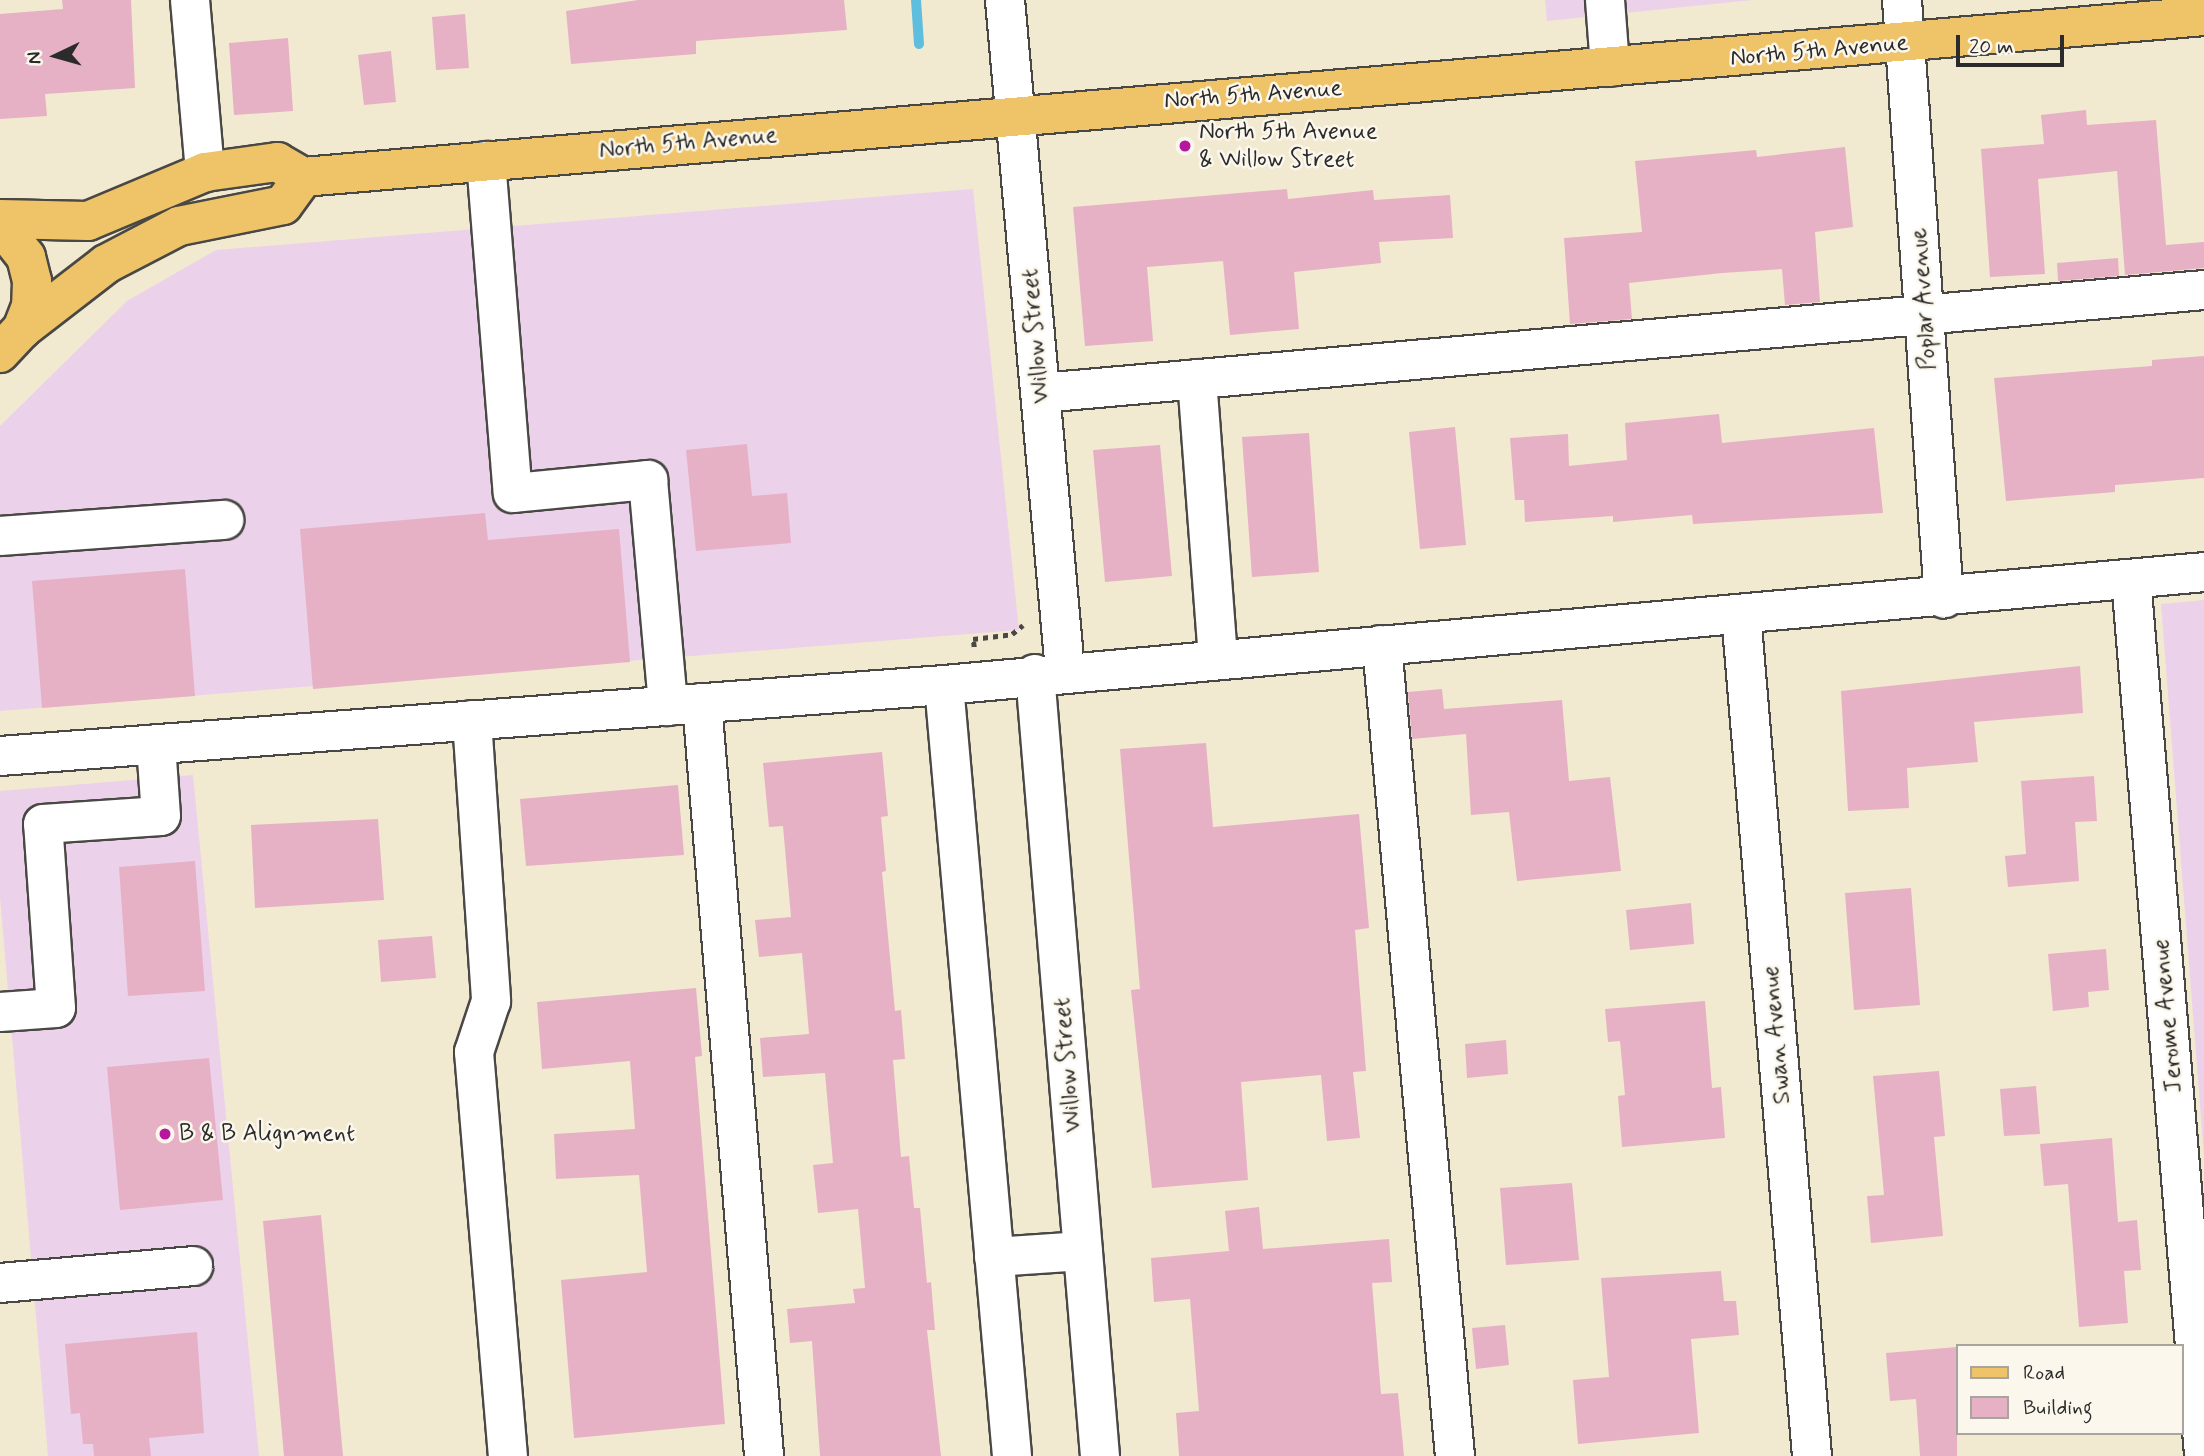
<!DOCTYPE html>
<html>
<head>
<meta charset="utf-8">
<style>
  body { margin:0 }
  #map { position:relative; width:2204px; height:1456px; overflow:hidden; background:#f2e9d1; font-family:Mynerve,sans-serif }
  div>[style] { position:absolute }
  .built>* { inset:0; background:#ecd1ea }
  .stream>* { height:10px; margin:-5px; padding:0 5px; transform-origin:5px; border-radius:5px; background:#5fbede }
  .building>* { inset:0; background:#e6b1c5 }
  .path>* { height:4.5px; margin-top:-2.25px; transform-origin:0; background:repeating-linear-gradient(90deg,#494844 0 5px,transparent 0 10px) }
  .roads { filter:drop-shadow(2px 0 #494844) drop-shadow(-2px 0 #494844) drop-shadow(0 2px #494844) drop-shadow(0 -2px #494844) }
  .minor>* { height:38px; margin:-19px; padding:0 19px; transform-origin:19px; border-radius:19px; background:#fff }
  .major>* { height:38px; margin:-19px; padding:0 19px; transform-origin:19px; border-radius:19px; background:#efc469 }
  .dots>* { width:19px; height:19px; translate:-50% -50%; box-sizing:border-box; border:4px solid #fbf7ec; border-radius:50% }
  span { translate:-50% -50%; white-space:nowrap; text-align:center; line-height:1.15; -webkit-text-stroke:5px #fbf7ec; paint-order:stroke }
  .street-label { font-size:24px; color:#2b2b2b }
  .poi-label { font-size:24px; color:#2b2b2b }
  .left { translate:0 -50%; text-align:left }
  .legend { position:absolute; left:1956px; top:1344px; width:228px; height:91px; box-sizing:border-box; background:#fbf7ec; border:2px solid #a8a59f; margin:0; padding:9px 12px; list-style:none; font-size:21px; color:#2b2b2b }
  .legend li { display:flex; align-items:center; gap:14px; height:35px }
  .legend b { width:35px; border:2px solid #a8a59f }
  .north { position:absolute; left:21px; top:21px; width:70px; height:70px; -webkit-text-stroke:5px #fbf7ec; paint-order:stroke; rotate:265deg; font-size:19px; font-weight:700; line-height:28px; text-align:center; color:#2b2b2b }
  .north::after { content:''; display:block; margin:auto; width:24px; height:32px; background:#2b2b2b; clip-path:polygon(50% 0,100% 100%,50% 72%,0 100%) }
  .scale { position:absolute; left:1956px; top:35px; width:108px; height:32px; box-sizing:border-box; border:4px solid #2b2b2b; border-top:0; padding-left:9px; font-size:21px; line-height:24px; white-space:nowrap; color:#2b2b2b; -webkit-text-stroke:5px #fbf7ec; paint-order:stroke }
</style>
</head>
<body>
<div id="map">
  <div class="built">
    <div style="clip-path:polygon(1545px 0,1752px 0,1547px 21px)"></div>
    <div style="clip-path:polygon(973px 189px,1019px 630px,0 711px,0 426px,127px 301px,216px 250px)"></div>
    <div style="clip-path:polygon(2204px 600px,2204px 1156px,2161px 604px)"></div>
    <div style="clip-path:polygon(193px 775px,259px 1456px,48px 1456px,0 897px,0 791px)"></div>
  </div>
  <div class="stream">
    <div style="left:916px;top:0;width:44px;rotate:86.1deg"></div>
  </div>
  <div class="building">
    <div style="clip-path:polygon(62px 0,131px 0,135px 88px,45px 94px,47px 116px,0 119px,0 14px,63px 9px)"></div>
    <div style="clip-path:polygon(638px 0,844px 0,847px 30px,696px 41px,696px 54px,571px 64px,566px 11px)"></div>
    <div style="clip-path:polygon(465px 14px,469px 68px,436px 70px,432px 17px)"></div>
    <div style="clip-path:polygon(288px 38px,293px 111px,234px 115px,229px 43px)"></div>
    <div style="clip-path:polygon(391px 51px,396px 102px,364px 105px,358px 55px)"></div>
    <div style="clip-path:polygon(2086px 110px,2087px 125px,2156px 120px,2166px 245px,2204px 242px,2204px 268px,2125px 275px,2117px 171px,2038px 179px,2045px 274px,1990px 277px,1981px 149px,2044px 144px,2041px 115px)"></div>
    <div style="clip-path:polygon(1845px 147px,1853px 227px,1815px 232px,1820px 302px,1785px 305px,1782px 269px,1722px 273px,1629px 283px,1632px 319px,1570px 324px,1564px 238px,1642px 232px,1635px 161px,1756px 150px,1757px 157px)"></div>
    <div style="clip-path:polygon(1287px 189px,1288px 199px,1373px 190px,1374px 200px,1450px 195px,1453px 238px,1379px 242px,1381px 263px,1294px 272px,1299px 329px,1230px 335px,1223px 261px,1147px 267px,1153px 341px,1085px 346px,1073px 207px)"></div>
    <div style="clip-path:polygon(2118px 258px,2119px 276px,2058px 281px,2057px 263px)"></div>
    <div style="clip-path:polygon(2204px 356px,2204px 478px,2115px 485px,2115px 492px,2006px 501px,1994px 378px,2152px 366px,2152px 360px)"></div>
    <div style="clip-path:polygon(1719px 414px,1722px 443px,1874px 428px,1883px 513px,1693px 524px,1692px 515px,1613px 522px,1613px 516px,1525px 522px,1524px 500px,1515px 500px,1510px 438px,1568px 434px,1569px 466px,1627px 460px,1625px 423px)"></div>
    <div style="clip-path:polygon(1455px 427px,1466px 545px,1420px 549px,1409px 432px)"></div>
    <div style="clip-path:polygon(1309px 433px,1319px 572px,1252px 577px,1242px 437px)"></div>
    <div style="clip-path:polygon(747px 444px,752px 496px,787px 493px,791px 543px,696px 551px,686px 450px)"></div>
    <div style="clip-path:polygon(1160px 445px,1172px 576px,1105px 582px,1093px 450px)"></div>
    <div style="clip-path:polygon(485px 513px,488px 540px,619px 529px,630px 662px,313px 689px,300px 529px)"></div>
    <div style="clip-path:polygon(185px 569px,195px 696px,42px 708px,32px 581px)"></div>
    <div style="clip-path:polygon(2080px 666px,2083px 713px,1974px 722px,1978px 762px,1907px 768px,1909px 808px,1848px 811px,1841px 691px)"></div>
    <div style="clip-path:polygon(1442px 689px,1444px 709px,1562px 700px,1569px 781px,1610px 777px,1621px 871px,1517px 881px,1509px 812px,1471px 815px,1466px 734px,1412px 739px,1408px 692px)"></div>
    <div style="clip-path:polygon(1206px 743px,1213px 827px,1359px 814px,1369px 928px,1355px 930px,1366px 1071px,1353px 1072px,1360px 1138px,1327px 1141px,1321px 1075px,1241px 1082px,1248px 1180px,1152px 1188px,1131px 990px,1140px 989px,1120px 749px)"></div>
    <div style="clip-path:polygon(882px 752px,888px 816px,881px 817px,886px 871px,882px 872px,895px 1011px,901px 1010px,905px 1059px,893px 1060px,901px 1157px,909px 1156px,914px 1208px,920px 1208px,927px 1283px,931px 1282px,935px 1330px,927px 1330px,941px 1456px,820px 1456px,812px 1341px,790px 1343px,787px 1309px,855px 1303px,853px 1289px,865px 1288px,858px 1209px,818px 1213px,813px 1165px,833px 1163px,825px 1073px,763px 1077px,760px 1038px,809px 1034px,802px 953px,759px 957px,755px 920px,791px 917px,783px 826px,769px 827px,763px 763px)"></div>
    <div style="clip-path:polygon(2094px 776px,2097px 821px,2075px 822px,2079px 881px,2008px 887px,2005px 856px,2026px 854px,2021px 781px)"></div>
    <div style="clip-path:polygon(678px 785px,684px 855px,526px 866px,520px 799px)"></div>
    <div style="clip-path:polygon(378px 819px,384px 900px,255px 908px,251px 825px)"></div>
    <div style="clip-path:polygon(195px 861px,205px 991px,128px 996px,119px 867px)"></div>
    <div style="clip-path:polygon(1911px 888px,1920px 1005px,1854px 1010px,1845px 893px)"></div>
    <div style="clip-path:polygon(1691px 903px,1694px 944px,1630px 950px,1626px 910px)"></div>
    <div style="clip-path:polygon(432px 936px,436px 978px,381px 982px,378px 940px)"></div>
    <div style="clip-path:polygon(2106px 949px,2109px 990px,2088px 992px,2089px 1007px,2053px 1011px,2048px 954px)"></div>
    <div style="clip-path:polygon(696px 988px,702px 1056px,695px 1057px,725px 1424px,574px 1438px,561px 1280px,647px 1272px,639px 1175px,556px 1179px,554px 1134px,635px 1129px,630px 1061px,542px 1069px,537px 1002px)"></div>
    <div style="clip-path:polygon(1705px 1001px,1712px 1088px,1721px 1087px,1725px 1138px,1622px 1147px,1618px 1096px,1625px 1095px,1620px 1041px,1608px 1042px,1605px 1009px)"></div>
    <div style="clip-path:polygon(1506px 1040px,1508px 1074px,1467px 1078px,1465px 1044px)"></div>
    <div style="clip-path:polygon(209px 1058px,223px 1200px,120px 1210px,107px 1067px)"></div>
    <div style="clip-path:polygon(1939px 1071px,1945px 1136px,1934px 1137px,1943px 1236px,1871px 1243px,1867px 1196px,1884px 1195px,1873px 1076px)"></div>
    <div style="clip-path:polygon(2036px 1086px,2040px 1134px,2004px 1136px,2000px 1089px)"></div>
    <div style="clip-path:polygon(2112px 1138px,2118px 1222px,2137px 1220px,2141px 1270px,2124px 1271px,2128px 1323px,2079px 1327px,2068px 1184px,2044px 1186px,2040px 1144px)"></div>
    <div style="clip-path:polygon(1572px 1183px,1579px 1260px,1506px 1265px,1500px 1188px)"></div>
    <div style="clip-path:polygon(1259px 1207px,1263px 1249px,1389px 1239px,1392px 1282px,1372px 1283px,1381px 1394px,1398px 1393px,1404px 1456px,1179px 1456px,1176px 1413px,1199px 1411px,1190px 1299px,1154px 1302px,1151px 1258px,1229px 1251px,1225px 1211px)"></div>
    <div style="clip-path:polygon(321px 1215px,343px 1456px,284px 1456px,263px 1221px)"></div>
    <div style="clip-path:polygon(1721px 1271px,1724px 1301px,1736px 1301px,1739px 1335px,1691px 1339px,1699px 1433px,1578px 1444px,1573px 1380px,1609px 1377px,1601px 1278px)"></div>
    <div style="clip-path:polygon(1505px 1325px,1509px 1365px,1476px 1369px,1472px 1328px)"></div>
    <div style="clip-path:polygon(197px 1332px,204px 1433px,149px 1438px,151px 1456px,94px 1456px,93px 1444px,83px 1444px,80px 1413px,71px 1414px,65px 1344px)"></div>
    <div style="clip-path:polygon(1957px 1347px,1957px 1456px,1920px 1456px,1916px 1399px,1890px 1401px,1886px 1353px)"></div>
  </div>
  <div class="path">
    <div style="left:974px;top:647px;width:8px;rotate:-97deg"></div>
    <div style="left:973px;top:639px;width:39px;rotate:-7deg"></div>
    <div style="left:1012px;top:634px;width:14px;rotate:-39deg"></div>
  </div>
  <div class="roads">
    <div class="minor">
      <div style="left:190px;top:0;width:173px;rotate:85deg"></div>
      <div style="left:1005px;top:0;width:674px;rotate:84.89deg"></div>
      <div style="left:1605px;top:0;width:67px;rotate:85.7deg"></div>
      <div style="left:1902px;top:0;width:600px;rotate:85.99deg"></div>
      <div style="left:486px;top:161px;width:333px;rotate:85.4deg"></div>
      <div style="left:513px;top:493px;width:136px;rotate:-5.5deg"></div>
      <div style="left:648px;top:480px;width:227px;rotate:84.9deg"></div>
      <div style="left:1197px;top:379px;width:280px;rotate:85.7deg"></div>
      <div style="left:1041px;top:393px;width:1168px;rotate:-5.06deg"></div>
      <div style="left:0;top:536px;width:225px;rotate:-4.1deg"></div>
      <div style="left:2131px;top:579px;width:877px;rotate:85.23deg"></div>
      <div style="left:1741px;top:614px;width:845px;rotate:85.18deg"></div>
      <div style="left:1382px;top:645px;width:814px;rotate:84.86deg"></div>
      <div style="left:1035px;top:674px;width:785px;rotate:85.25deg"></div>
      <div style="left:944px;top:685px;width:774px;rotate:84.96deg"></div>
      <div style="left:702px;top:703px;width:756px;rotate:85.29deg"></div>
      <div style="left:472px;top:720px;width:282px;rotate:86.1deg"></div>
      <div style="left:491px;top:1001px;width:54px;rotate:108.4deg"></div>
      <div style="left:474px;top:1052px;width:405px;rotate:85.2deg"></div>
      <div style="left:0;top:756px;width:947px;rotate:-4.3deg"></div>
      <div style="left:944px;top:685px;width:1265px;rotate:-5.12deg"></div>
      <div style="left:0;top:1012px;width:56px;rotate:-4.1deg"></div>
      <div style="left:56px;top:1008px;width:184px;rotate:-94deg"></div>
      <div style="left:43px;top:824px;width:118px;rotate:-3.9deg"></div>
      <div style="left:161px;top:816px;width:72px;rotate:-94deg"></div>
      <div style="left:994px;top:1257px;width:89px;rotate:-3.9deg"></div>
      <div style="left:0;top:1283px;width:194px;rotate:-5deg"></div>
    </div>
    <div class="major">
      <div style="left:0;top:219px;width:88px;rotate:1.3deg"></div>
      <div style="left:88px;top:221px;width:127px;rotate:-22.7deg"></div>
      <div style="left:205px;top:172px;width:73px;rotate:-7.9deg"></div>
      <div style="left:277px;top:162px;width:30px;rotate:30deg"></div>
      <div style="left:303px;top:177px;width:1908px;rotate:-4.84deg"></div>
      <div style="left:0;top:224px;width:42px;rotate:51.8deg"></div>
      <div style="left:26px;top:257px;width:25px;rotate:76deg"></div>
      <div style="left:32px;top:281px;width:25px;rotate:92deg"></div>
      <div style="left:31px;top:306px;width:25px;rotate:111deg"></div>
      <div style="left:22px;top:329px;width:33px;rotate:133deg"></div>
      <div style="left:22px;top:329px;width:106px;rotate:-37.7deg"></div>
      <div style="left:106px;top:264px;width:82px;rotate:-27.5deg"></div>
      <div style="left:179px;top:226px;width:106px;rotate:-11.4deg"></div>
      <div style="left:283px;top:205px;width:34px;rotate:-54deg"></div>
    </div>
  </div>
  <div class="dots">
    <div style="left:1185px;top:146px;background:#b5179e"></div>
    <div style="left:165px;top:1134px;background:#b5179e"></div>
  </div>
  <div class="street-label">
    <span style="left:1819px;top:51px;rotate:-5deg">North 5th Avenue</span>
    <span style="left:1253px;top:95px;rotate:-4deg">North 5th Avenue</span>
    <span style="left:688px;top:143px;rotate:-5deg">North 5th Avenue</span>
    <span style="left:1924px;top:299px;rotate:-94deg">Poplar Avenue</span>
    <span style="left:1036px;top:336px;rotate:-95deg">Willow Street</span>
    <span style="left:2168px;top:1016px;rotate:-95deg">Jerome Avenue</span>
    <span style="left:1777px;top:1035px;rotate:-95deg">Swan Avenue</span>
    <span style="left:1068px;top:1065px;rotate:-95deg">Willow Street</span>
  </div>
  <div class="poi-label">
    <span class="left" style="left:1199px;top:146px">North 5th Avenue<br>&amp; Willow Street</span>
    <span class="left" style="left:179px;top:1134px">B &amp; B Alignment</span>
  </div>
  <ul class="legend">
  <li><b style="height:9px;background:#efc469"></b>Road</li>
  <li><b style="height:19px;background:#e6b1c5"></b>Building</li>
  </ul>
  <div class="north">N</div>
  <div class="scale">20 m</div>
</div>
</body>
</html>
